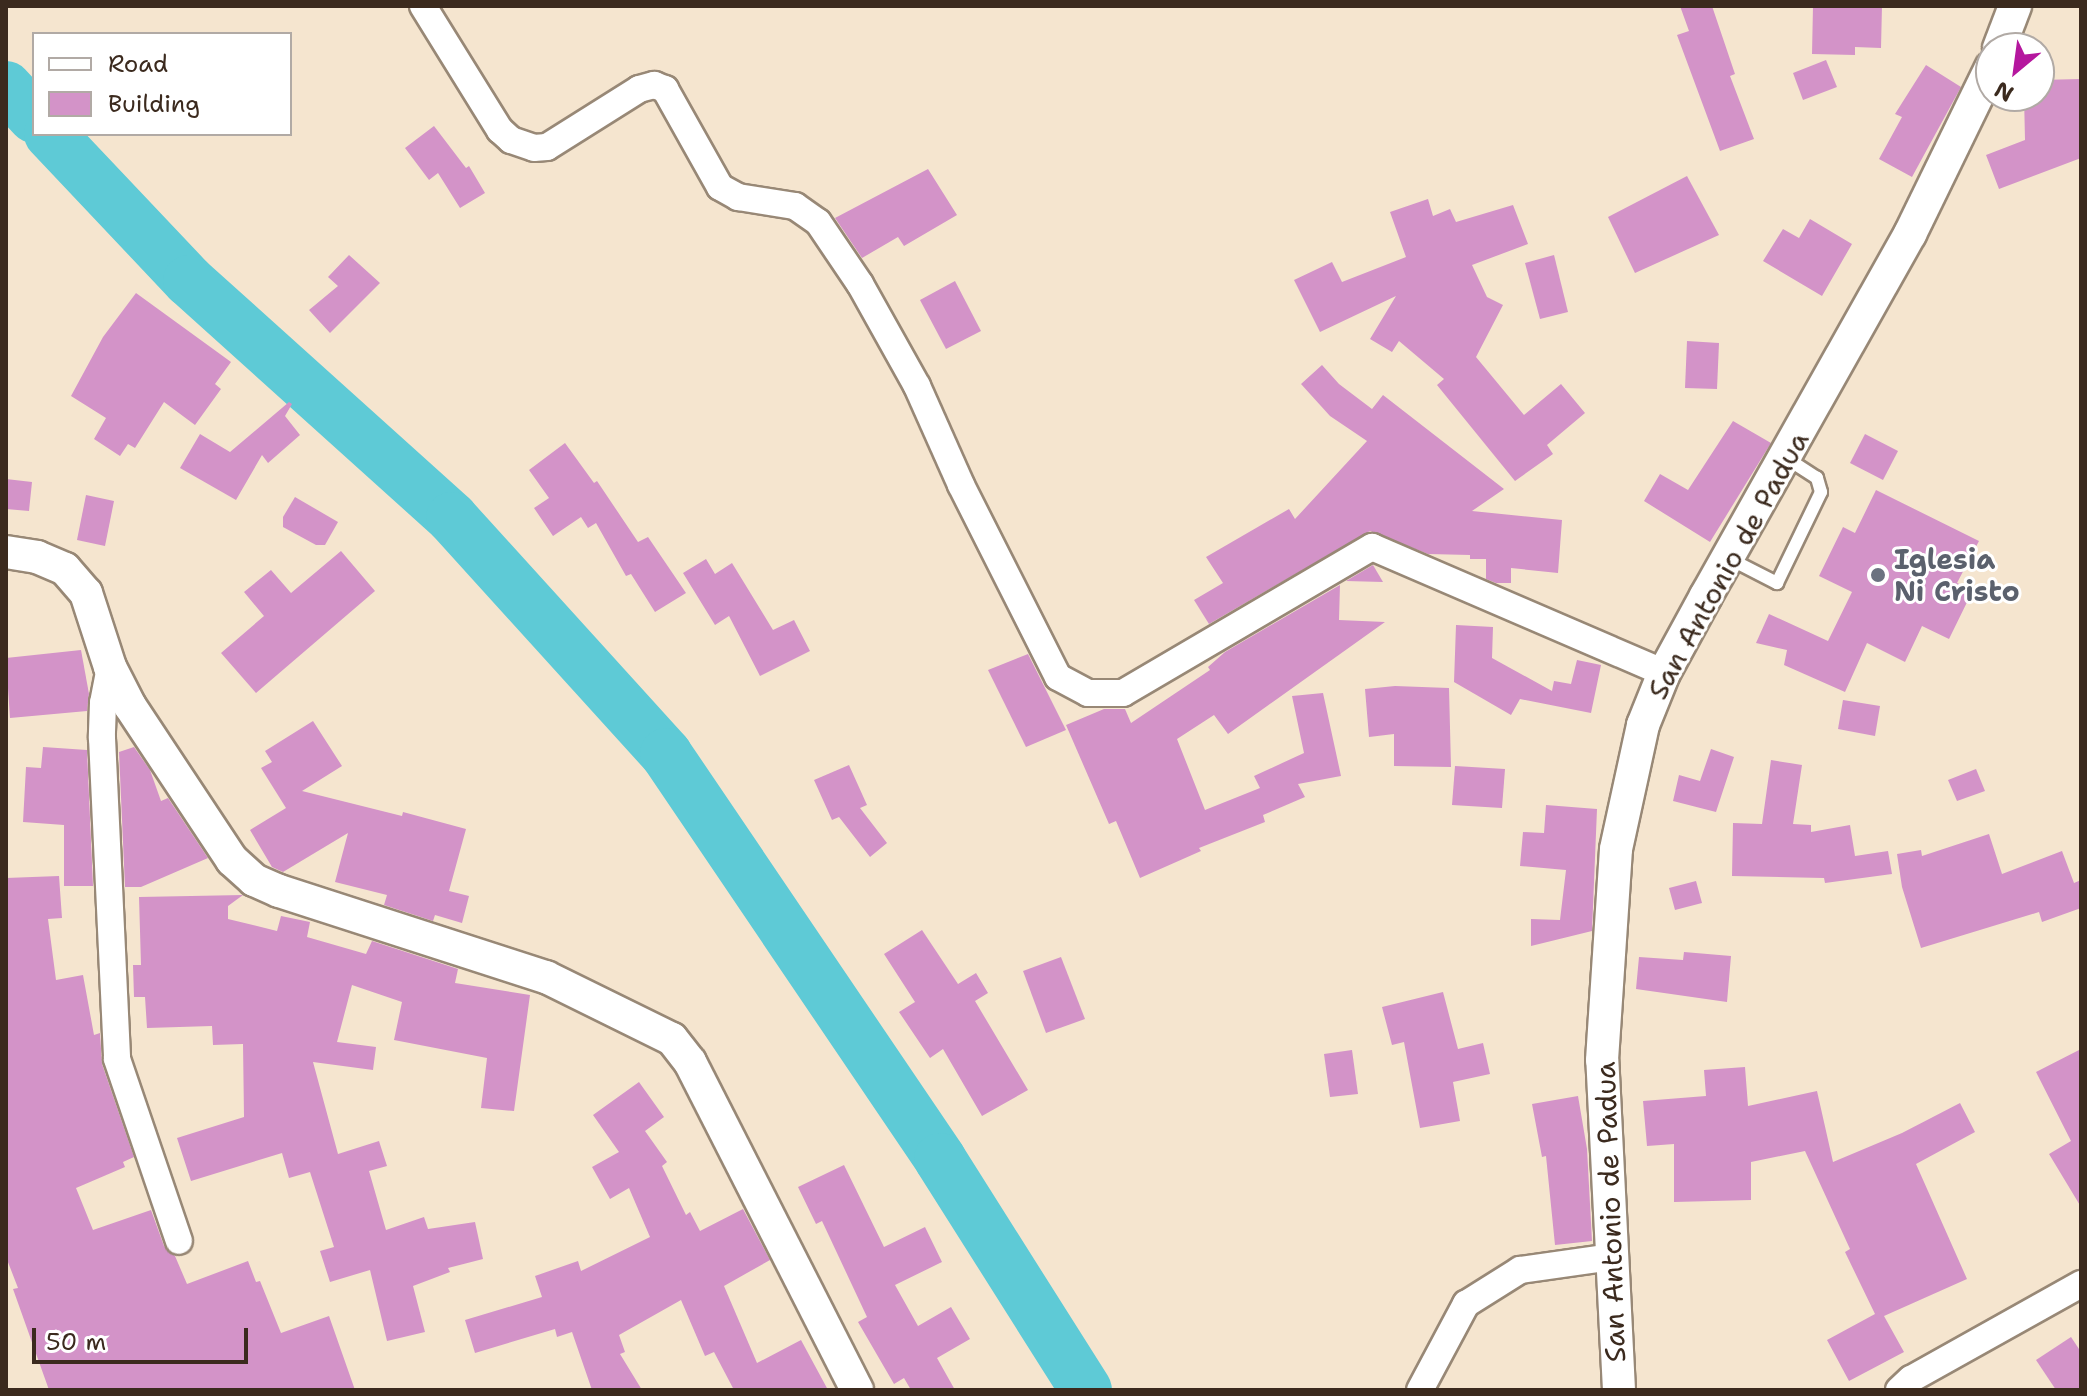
<!DOCTYPE html>
<html>
<head>
<meta charset="utf-8">
<style>
  body { margin:0 }
  #map { position:relative; width:2087px; height:1396px; overflow:hidden; background:#f5e5cf; font-family:"Shantell Sans",sans-serif }
  div>[style] { position:absolute }
  .river>* { height:52px; margin:-26px; padding:0 26px; transform-origin:26px; border-radius:26px; background:#5ecad6 }
  .building>* { inset:0; background:#d393c8 }
  .roads { filter:drop-shadow(2px 0 #988876) drop-shadow(-2px 0 #988876) drop-shadow(0 2px #988876) drop-shadow(0 -2px #988876) }
  .service>* { height:12px; margin:-6px; padding:0 6px; transform-origin:6px; border-radius:6px; background:#fff }
  .minor>* { height:26px; margin:-13px; padding:0 13px; transform-origin:13px; border-radius:13px; background:#fff }
  .tertiary>* { height:32px; margin:-16px; padding:0 16px; transform-origin:16px; border-radius:16px; background:#fff }
  .dots>* { width:22px; height:22px; translate:-50% -50%; box-sizing:border-box; border:4px solid #fff; border-radius:50% }
  span { translate:-50% -50%; white-space:nowrap; text-align:center; line-height:1.15; -webkit-text-stroke:6px #fff; paint-order:stroke }
  .worship-label { font-size:28px; color:#5b616d; font-weight:700 }
  .left { translate:0 -50%; text-align:left }
  .street-label { font-size:28px; color:#3b2a1e }
  .frame { position:absolute; inset:0; border:8px solid #3b2a1e; pointer-events:none }
  .legend { position:absolute; left:32px; top:32px; width:260px; height:104px; box-sizing:border-box; background:#fff; border:2px solid #b1aaa5; margin:0; padding:10px 14px; list-style:none; font-size:24px; color:#3b2a1e }
  .legend li { display:flex; align-items:center; gap:16px; height:40px }
  .legend b { width:40px; border:2px solid #b1aaa5 }
  .north { position:absolute; left:1975px; top:32px; width:80px; height:80px; box-sizing:border-box; background:#fff; border:2px solid #b1aaa5; border-radius:50%; rotate:209deg; font-size:22px; font-weight:700; line-height:32px; text-align:center; color:#3b2a1e }
  .north::after { content:''; display:block; margin:auto; width:28px; height:36px; background:#b5179e; clip-path:polygon(50% 0,100% 100%,50% 72%,0 100%) }
  .scale { position:absolute; left:32px; top:1328px; width:216px; height:36px; box-sizing:border-box; border:4px solid #3b2a1e; border-top:0; padding-left:10px; font-size:24px; line-height:28px; white-space:nowrap; color:#3b2a1e; -webkit-text-stroke:6px #fff; paint-order:stroke }
</style>
</head>
<body>
<div id="map">
  <div class="river">
    <div style="left:6px;top:87px;width:41px;rotate:47deg"></div>
    <div style="left:50px;top:134px;width:202px;rotate:46.6deg"></div>
    <div style="left:189px;top:281px;width:354px;rotate:42deg"></div>
    <div style="left:452px;top:518px;width:319px;rotate:47.8deg"></div>
    <div style="left:666px;top:754px;width:489px;rotate:55.9deg"></div>
    <div style="left:940px;top:1159px;width:273px;rotate:57.7deg"></div>
  </div>
  <div class="building">
    <div style="clip-path:polygon(1680px 6px,1712px 6px,1735px 74px,1730px 76px,1754px 139px,1720px 151px,1677px 35px,1689px 31px)"></div>
    <div style="clip-path:polygon(1813px 6px,1882px 6px,1881px 48px,1855px 47px,1855px 55px,1812px 54px)"></div>
    <div style="clip-path:polygon(1826px 60px,1837px 87px,1803px 100px,1793px 73px)"></div>
    <div style="clip-path:polygon(1926px 65px,1961px 87px,1912px 177px,1879px 159px,1902px 117px,1895px 114px)"></div>
    <div style="clip-path:polygon(2081px 79px,2081px 158px,1999px 189px,1986px 155px,2025px 140px,2024px 96px,2039px 96px,2039px 80px)"></div>
    <div style="clip-path:polygon(434px 126px,466px 168px,469px 166px,485px 193px,460px 208px,438px 173px,429px 180px,405px 148px)"></div>
    <div style="clip-path:polygon(928px 169px,957px 215px,904px 246px,898px 237px,862px 258px,835px 218px)"></div>
    <div style="clip-path:polygon(1687px 176px,1719px 235px,1635px 273px,1608px 217px)"></div>
    <div style="clip-path:polygon(1428px 199px,1433px 216px,1450px 209px,1456px 222px,1513px 205px,1528px 244px,1472px 265px,1487px 297px,1503px 305px,1476px 357px,1524px 415px,1561px 384px,1585px 413px,1547px 445px,1553px 454px,1515px 481px,1437px 385px,1444px 379px,1399px 341px,1392px 352px,1370px 339px,1396px 296px,1320px 332px,1294px 280px,1332px 262px,1342px 282px,1406px 257px,1390px 212px)"></div>
    <div style="clip-path:polygon(1810px 219px,1852px 244px,1822px 296px,1763px 261px,1783px 229px,1799px 238px)"></div>
    <div style="clip-path:polygon(349px 255px,380px 283px,330px 333px,309px 310px,338px 286px,328px 277px)"></div>
    <div style="clip-path:polygon(1554px 255px,1568px 312px,1540px 319px,1525px 263px)"></div>
    <div style="clip-path:polygon(955px 281px,981px 331px,946px 349px,920px 300px)"></div>
    <div style="clip-path:polygon(136px 293px,231px 362px,215px 384px,221px 389px,195px 425px,164px 402px,135px 448px,128px 444px,120px 456px,94px 439px,106px 418px,71px 396px,103px 337px)"></div>
    <div style="clip-path:polygon(1687px 341px,1719px 343px,1717px 389px,1685px 388px)"></div>
    <div style="clip-path:polygon(1322px 365px,1339px 384px,1372px 409px,1383px 395px,1504px 489px,1472px 511px,1562px 520px,1558px 573px,1511px 568px,1511px 583px,1496px 583px,1486px 579px,1486px 559px,1470px 559px,1470px 555px,1428px 554px,1370px 531px,1209px 624px,1194px 600px,1223px 583px,1206px 557px,1289px 509px,1295px 519px,1367px 441px,1330px 416px,1301px 384px)"></div>
    <div style="clip-path:polygon(289px 402px,292px 404px,285px 416px,300px 435px,268px 463px,262px 455px,236px 500px,180px 468px,200px 434px,230px 452px)"></div>
    <div style="clip-path:polygon(1733px 421px,1771px 443px,1710px 542px,1644px 501px,1660px 474px,1688px 490px)"></div>
    <div style="clip-path:polygon(1865px 434px,1898px 451px,1883px 480px,1850px 463px)"></div>
    <div style="clip-path:polygon(565px 443px,594px 483px,597px 481px,638px 542px,648px 537px,686px 593px,655px 612px,631px 574px,626px 576px,596px 523px,588px 528px,581px 517px,553px 536px,534px 508px,549px 498px,529px 470px)"></div>
    <div style="clip-path:polygon(6px 479px,32px 482px,29px 511px,6px 509px)"></div>
    <div style="clip-path:polygon(1876px 490px,1979px 541px,1957px 583px,1973px 590px,1949px 639px,1922px 626px,1905px 662px,1867px 643px,1845px 692px,1784px 665px,1787px 650px,1756px 643px,1769px 614px,1828px 641px,1852px 592px,1819px 576px,1843px 527px,1855px 533px)"></div>
    <div style="clip-path:polygon(86px 495px,114px 501px,105px 546px,77px 540px)"></div>
    <div style="clip-path:polygon(295px 497px,338px 522px,325px 545px,316px 545px,283px 527px,283px 517px)"></div>
    <div style="clip-path:polygon(341px 551px,375px 591px,256px 693px,221px 653px,264px 616px,244px 592px,271px 570px,291px 593px)"></div>
    <div style="clip-path:polygon(706px 559px,715px 574px,732px 563px,773px 630px,794px 620px,810px 651px,760px 676px,729px 616px,715px 625px,683px 573px)"></div>
    <div style="clip-path:polygon(1373px 565px,1383px 582px,1346px 581px)"></div>
    <div style="clip-path:polygon(1340px 585px,1339px 620px,1385px 622px,1228px 734px,1214px 715px,1177px 739px,1205px 810px,1260px 788px,1254px 776px,1304px 753px,1292px 696px,1323px 693px,1341px 776px,1298px 784px,1305px 797px,1263px 815px,1265px 822px,1199px 848px,1201px 851px,1140px 878px,1116px 821px,1109px 824px,1066px 725px,1104px 709px,1125px 709px,1131px 723px,1210px 670px,1208px 667px,1225px 652px)"></div>
    <div style="clip-path:polygon(1456px 625px,1493px 627px,1492px 658px,1552px 691px,1554px 681px,1571px 684px,1577px 660px,1601px 665px,1591px 713px,1520px 699px,1511px 715px,1454px 682px)"></div>
    <div style="clip-path:polygon(81px 650px,89px 694px,87px 711px,10px 718px,6px 658px)"></div>
    <div style="clip-path:polygon(1028px 654px,1066px 730px,1026px 747px,988px 670px)"></div>
    <div style="clip-path:polygon(1395px 686px,1449px 688px,1451px 767px,1394px 766px,1394px 734px,1369px 737px,1365px 689px)"></div>
    <div style="clip-path:polygon(1843px 700px,1880px 706px,1875px 736px,1838px 729px)"></div>
    <div style="clip-path:polygon(313px 721px,342px 766px,302px 791px,402px 816px,403px 812px,466px 829px,449px 891px,469px 896px,462px 923px,435px 915px,433px 921px,384px 905px,387px 895px,335px 882px,348px 833px,283px 872px,272px 867px,250px 830px,286px 808px,261px 768px,272px 762px,265px 751px)"></div>
    <div style="clip-path:polygon(43px 747px,87px 750px,93px 886px,64px 886px,64px 825px,23px 822px,26px 767px,41px 768px)"></div>
    <div style="clip-path:polygon(134px 747px,150px 770px,161px 801px,168px 798px,208px 858px,141px 887px,125px 887px,119px 752px)"></div>
    <div style="clip-path:polygon(1711px 749px,1734px 757px,1716px 812px,1673px 801px,1679px 775px,1700px 781px)"></div>
    <div style="clip-path:polygon(1771px 760px,1802px 765px,1793px 824px,1811px 825px,1811px 832px,1850px 825px,1855px 856px,1888px 851px,1892px 874px,1825px 883px,1824px 878px,1732px 876px,1733px 823px,1762px 824px)"></div>
    <div style="clip-path:polygon(849px 765px,867px 805px,860px 808px,887px 843px,870px 857px,839px 817px,832px 820px,814px 780px)"></div>
    <div style="clip-path:polygon(1455px 766px,1505px 769px,1502px 808px,1452px 805px)"></div>
    <div style="clip-path:polygon(1976px 769px,1985px 791px,1957px 801px,1948px 780px)"></div>
    <div style="clip-path:polygon(1546px 805px,1597px 809px,1592px 931px,1531px 946px,1531px 919px,1560px 920px,1566px 870px,1520px 866px,1523px 832px,1544px 833px)"></div>
    <div style="clip-path:polygon(1989px 834px,2002px 874px,2062px 851px,2074px 883px,2081px 880px,2081px 908px,2042px 922px,2039px 912px,1921px 948px,1902px 887px,1897px 854px,1921px 850px,1922px 856px)"></div>
    <div style="clip-path:polygon(59px 876px,62px 918px,48px 919px,56px 980px,83px 975px,94px 1035px,100px 1033px,102px 1064px,134px 1157px,123px 1162px,125px 1167px,76px 1188px,93px 1230px,151px 1210px,164px 1246px,175px 1256px,187px 1284px,248px 1261px,256px 1282px,260px 1281px,281px 1333px,329px 1316px,355px 1390px,49px 1390px,13px 1289px,18px 1288px,6px 1257px,6px 878px)"></div>
    <div style="clip-path:polygon(1696px 881px,1702px 903px,1675px 910px,1669px 888px)"></div>
    <div style="clip-path:polygon(243px 895px,228px 906px,228px 919px,277px 931px,281px 916px,310px 922px,307px 937px,366px 954px,372px 941px,458px 969px,455px 983px,530px 995px,514px 1111px,481px 1108px,487px 1058px,394px 1040px,402px 1002px,352px 985px,337px 1042px,376px 1047px,373px 1070px,313px 1062px,338px 1154px,379px 1141px,387px 1166px,369px 1171px,386px 1230px,424px 1217px,428px 1229px,475px 1222px,483px 1259px,448px 1268px,450px 1272px,413px 1286px,425px 1332px,387px 1341px,370px 1270px,330px 1282px,320px 1251px,334px 1247px,310px 1172px,289px 1178px,282px 1153px,191px 1181px,177px 1138px,244px 1117px,243px 1044px,213px 1045px,212px 1026px,147px 1028px,145px 997px,134px 997px,133px 965px,141px 965px,139px 897px)"></div>
    <div style="clip-path:polygon(922px 930px,958px 984px,976px 973px,988px 993px,975px 1001px,1028px 1090px,982px 1116px,943px 1049px,930px 1058px,899px 1012px,915px 1002px,884px 954px)"></div>
    <div style="clip-path:polygon(1684px 952px,1731px 956px,1727px 1002px,1636px 989px,1639px 957px,1683px 960px)"></div>
    <div style="clip-path:polygon(1061px 957px,1085px 1019px,1046px 1033px,1023px 971px)"></div>
    <div style="clip-path:polygon(1443px 992px,1458px 1049px,1483px 1043px,1490px 1074px,1453px 1082px,1460px 1121px,1420px 1128px,1404px 1042px,1392px 1045px,1382px 1007px)"></div>
    <div style="clip-path:polygon(2081px 1049px,2081px 1207px,2049px 1154px,2071px 1141px,2036px 1072px)"></div>
    <div style="clip-path:polygon(1352px 1050px,1358px 1094px,1330px 1097px,1324px 1054px)"></div>
    <div style="clip-path:polygon(1745px 1067px,1748px 1106px,1817px 1091px,1833px 1162px,1902px 1133px,1960px 1103px,1975px 1132px,1916px 1164px,1967px 1279px,1884px 1316px,1904px 1352px,1849px 1381px,1827px 1340px,1875px 1314px,1845px 1252px,1850px 1249px,1805px 1151px,1751px 1162px,1751px 1200px,1674px 1202px,1674px 1144px,1647px 1146px,1643px 1101px,1706px 1096px,1704px 1070px)"></div>
    <div style="clip-path:polygon(639px 1082px,664px 1117px,645px 1131px,667px 1162px,662px 1166px,686px 1215px,690px 1212px,700px 1231px,743px 1209px,770px 1260px,724px 1286px,757px 1363px,801px 1340px,828px 1390px,734px 1390px,714px 1352px,705px 1356px,681px 1300px,619px 1335px,625px 1352px,620px 1354px,642px 1390px,592px 1390px,572px 1332px,557px 1337px,555px 1329px,475px 1353px,465px 1320px,542px 1297px,535px 1276px,578px 1261px,581px 1271px,650px 1237px,629px 1188px,610px 1199px,592px 1167px,619px 1152px,593px 1115px)"></div>
    <div style="clip-path:polygon(1578px 1096px,1587px 1149px,1592px 1241px,1555px 1245px,1546px 1156px,1542px 1157px,1532px 1104px)"></div>
    <div style="clip-path:polygon(844px 1165px,884px 1247px,925px 1227px,942px 1262px,895px 1285px,918px 1326px,951px 1307px,970px 1339px,937px 1358px,955px 1390px,911px 1390px,904px 1378px,894px 1384px,858px 1322px,867px 1317px,822px 1221px,816px 1224px,798px 1187px)"></div>
    <div style="clip-path:polygon(2071px 1337px,2081px 1352px,2081px 1390px,2056px 1390px,2036px 1360px)"></div>
  </div>
  <div class="roads">
    <div class="service">
      <div style="left:1730px;top:559px;width:53px;rotate:27.1deg"></div>
      <div style="left:1777px;top:583px;width:101px;rotate:-64.2deg"></div>
      <div style="left:1821px;top:492px;width:15px;rotate:-106deg"></div>
      <div style="left:1817px;top:478px;width:37px;rotate:-147deg"></div>
    </div>
    <div class="minor">
      <div style="left:423px;top:6px;width:146px;rotate:58.2deg"></div>
      <div style="left:500px;top:130px;width:15px;rotate:42deg"></div>
      <div style="left:511px;top:140px;width:24px;rotate:19deg"></div>
      <div style="left:534px;top:148px;width:13px;rotate:-4deg"></div>
      <div style="left:547px;top:147px;width:109px;rotate:-32.2deg"></div>
      <div style="left:639px;top:89px;width:16px;rotate:-15deg"></div>
      <div style="left:654px;top:85px;width:12px;rotate:20deg"></div>
      <div style="left:665px;top:89px;width:112px;rotate:60.7deg"></div>
      <div style="left:720px;top:187px;width:21px;rotate:29deg"></div>
      <div style="left:738px;top:197px;width:58px;rotate:9deg"></div>
      <div style="left:795px;top:206px;width:28px;rotate:35deg"></div>
      <div style="left:818px;top:222px;width:75px;rotate:55.9deg"></div>
      <div style="left:860px;top:284px;width:117px;rotate:60.8deg"></div>
      <div style="left:917px;top:386px;width:108px;rotate:66deg"></div>
      <div style="left:961px;top:485px;width:215px;rotate:63.2deg"></div>
      <div style="left:1058px;top:677px;width:34px;rotate:28deg"></div>
      <div style="left:1088px;top:693px;width:35px"></div>
      <div style="left:1123px;top:693px;width:289px;rotate:-30.4deg"></div>
      <div style="left:1372px;top:547px;width:318px;rotate:23.3deg"></div>
      <div style="left:110px;top:667px;width:37px;rotate:101deg"></div>
      <div style="left:103px;top:703px;width:35px;rotate:92deg"></div>
      <div style="left:102px;top:738px;width:321px;rotate:87.3deg"></div>
      <div style="left:117px;top:1059px;width:192px;rotate:71.2deg"></div>
      <div style="left:1420px;top:1390px;width:98px;rotate:-61.9deg"></div>
      <div style="left:1466px;top:1304px;width:64px;rotate:-32.2deg"></div>
      <div style="left:1520px;top:1270px;width:93px;rotate:-8deg"></div>
      <div style="left:1899px;top:1390px;width:16px;rotate:-43deg"></div>
      <div style="left:1911px;top:1379px;width:195px;rotate:-29.2deg"></div>
    </div>
    <div class="tertiary">
      <div style="left:1999px;top:48px;width:45px;rotate:-69.1deg"></div>
      <div style="left:6px;top:552px;width:31px;rotate:9deg"></div>
      <div style="left:37px;top:557px;width:30px;rotate:23deg"></div>
      <div style="left:65px;top:569px;width:32px;rotate:49deg"></div>
      <div style="left:86px;top:593px;width:78px;rotate:72deg"></div>
      <div style="left:110px;top:667px;width:44px;rotate:62.9deg"></div>
      <div style="left:130px;top:706px;width:185px;rotate:56.5deg"></div>
      <div style="left:232px;top:860px;width:30px;rotate:42deg"></div>
      <div style="left:254px;top:880px;width:27px;rotate:24deg"></div>
      <div style="left:279px;top:891px;width:281px;rotate:17.9deg"></div>
      <div style="left:546px;top:977px;width:140px;rotate:26.2deg"></div>
      <div style="left:672px;top:1039px;width:29px;rotate:52deg"></div>
      <div style="left:690px;top:1062px;width:368px;rotate:63deg"></div>
      <div style="left:1619px;top:1390px;width:330px;rotate:-92.9deg"></div>
      <div style="left:1602px;top:1060px;width:211px;rotate:-86.2deg"></div>
      <div style="left:1616px;top:849px;width:127px;rotate:-77.7deg"></div>
      <div style="left:1643px;top:725px;width:56px;rotate:-68deg"></div>
      <div style="left:1664px;top:673px;width:88px;rotate:-61.4deg"></div>
      <div style="left:1706px;top:596px;width:416px;rotate:-60.6deg"></div>
      <div style="left:1910px;top:234px;width:185px;rotate:-64deg"></div>
    </div>
  </div>
  <div class="dots">
    <div style="left:1878px;top:575px;background:#6b7280"></div>
  </div>
  <div class="worship-label">
    <span class="left" style="left:1894px;top:575px">Iglesia<br>Ni Cristo</span>
  </div>
  <div class="street-label">
    <span style="left:1728px;top:565px;rotate:-61deg">San Antonio de Padua</span>
    <span style="left:1610px;top:1212px;rotate:-92deg">San Antonio de Padua</span>
  </div>
  <div class="frame"></div>
  <ul class="legend">
  <li><b style="height:10px;background:#fff"></b>Road</li>
  <li><b style="height:22px;background:#d393c8"></b>Building</li>
  </ul>
  <div class="north">N</div>
  <div class="scale">50 m</div>
</div>
</body>
</html>
